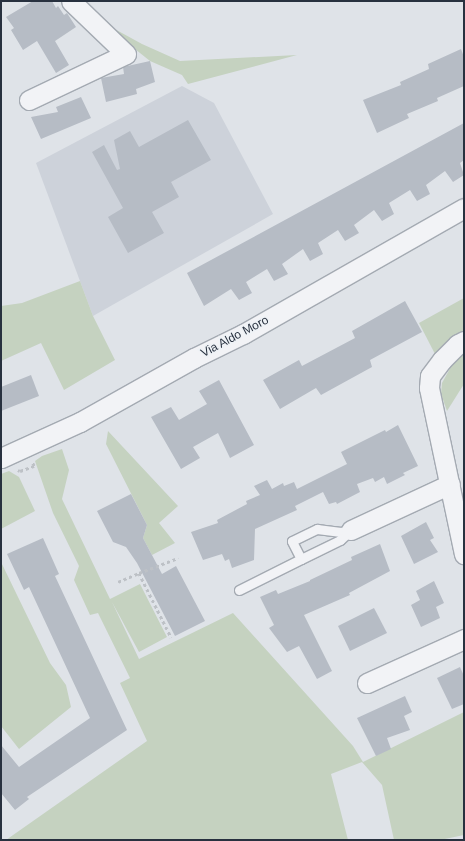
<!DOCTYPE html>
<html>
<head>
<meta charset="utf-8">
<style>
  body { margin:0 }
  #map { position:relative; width:465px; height:841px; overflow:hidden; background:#dfe3e8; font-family:Helvetica,sans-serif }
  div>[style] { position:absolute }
  .built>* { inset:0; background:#cdd2da }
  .green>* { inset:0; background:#c5d2c0 }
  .building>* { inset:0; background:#b6bcc5 }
  .path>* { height:2.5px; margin-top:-1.25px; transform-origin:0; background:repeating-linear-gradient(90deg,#bdc1c6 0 3px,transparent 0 6px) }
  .roads { filter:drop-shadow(1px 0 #a4aab2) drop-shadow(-1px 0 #a4aab2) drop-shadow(0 1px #a4aab2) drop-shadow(0 -1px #a4aab2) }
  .lane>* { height:9px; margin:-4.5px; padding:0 4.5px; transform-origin:4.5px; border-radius:4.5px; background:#f2f3f6 }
  .street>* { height:19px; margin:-9.5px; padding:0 9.5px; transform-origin:9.5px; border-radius:9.5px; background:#f2f3f6 }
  span { translate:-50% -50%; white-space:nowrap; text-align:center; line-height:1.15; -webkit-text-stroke:3px #eef2f6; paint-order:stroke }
  .street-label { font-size:12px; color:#28313f }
  .frame { position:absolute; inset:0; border:2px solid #28313f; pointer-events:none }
</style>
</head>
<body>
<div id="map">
  <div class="built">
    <div style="clip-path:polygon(182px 86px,214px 103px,273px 214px,93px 316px,36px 163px)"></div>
  </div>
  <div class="green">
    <div style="clip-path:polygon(100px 21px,142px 44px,180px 61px,297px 55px,188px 84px,182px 75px,150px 61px)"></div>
    <div style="clip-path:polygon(80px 281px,93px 316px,115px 360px,64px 390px,41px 343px,1px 361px,1px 306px,22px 303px)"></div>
    <div style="clip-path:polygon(464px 298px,464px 330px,435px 354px,419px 323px)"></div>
    <div style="clip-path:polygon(464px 351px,464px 384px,447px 411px,441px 394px,442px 383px,453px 363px)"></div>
    <div style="clip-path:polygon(108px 431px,178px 506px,159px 523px,175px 543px,152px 555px,143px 538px,147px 525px,106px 444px)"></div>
    <div style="clip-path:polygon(62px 449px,69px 470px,62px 499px,110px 599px,140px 584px,167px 637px,139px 652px,112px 602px,139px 659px,233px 613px,353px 746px,363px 762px,464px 712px,464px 835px,440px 840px,394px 840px,382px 785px,362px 762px,331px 774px,348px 840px,6px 840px,147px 741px,120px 683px,130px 678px,98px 613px,90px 615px,74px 580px,79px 566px,53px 513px,35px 461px,42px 456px)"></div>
    <div style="clip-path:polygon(9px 471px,19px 477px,35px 511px,1px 529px,1px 474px)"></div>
    <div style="clip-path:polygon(1px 562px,50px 663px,66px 685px,71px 707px,19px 749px,1px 726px)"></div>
  </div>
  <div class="building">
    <div style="clip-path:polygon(33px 1px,52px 1px,56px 8px,58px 6px,64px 15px,67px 13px,76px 27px,55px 41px,69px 65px,56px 73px,37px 41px,23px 50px,11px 30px,14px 28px,6px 17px)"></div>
    <div style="clip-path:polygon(461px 49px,464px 57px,464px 86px,437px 98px,438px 101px,407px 114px,409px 118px,377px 133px,363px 100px,401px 85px,400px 82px,429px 69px,428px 64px)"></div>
    <div style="clip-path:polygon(150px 61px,155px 82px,136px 89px,137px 94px,106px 102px,101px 78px,124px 74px,123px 67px)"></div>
    <div style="clip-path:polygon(81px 97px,91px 118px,41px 139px,31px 117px,58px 112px,56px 107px)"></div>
    <div style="clip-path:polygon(188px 120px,211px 160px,171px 182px,179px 197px,152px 212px,164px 233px,128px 253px,108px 217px,123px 208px,92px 152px,104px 145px,117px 170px,120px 169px,114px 140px,130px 131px,139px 147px)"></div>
    <div style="clip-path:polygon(464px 123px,464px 160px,460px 163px,464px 175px,453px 182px,445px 171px,426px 185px,430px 194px,417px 201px,410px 190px,389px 203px,394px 214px,382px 221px,374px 210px,354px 225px,359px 233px,345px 241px,338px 230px,318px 243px,323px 254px,310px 261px,303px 249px,282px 264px,288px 274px,274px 281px,267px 269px,246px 282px,252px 293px,239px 300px,231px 289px,204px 306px,187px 273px)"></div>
    <div style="clip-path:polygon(405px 301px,422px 332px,370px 360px,372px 367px,321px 395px,316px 388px,280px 409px,263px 380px,299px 360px,302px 366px,355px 338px,352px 331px)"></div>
    <div style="clip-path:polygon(31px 375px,39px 396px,1px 411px,1px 387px)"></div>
    <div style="clip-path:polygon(219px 380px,254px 445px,230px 458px,218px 433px,193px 447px,200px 458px,181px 469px,151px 417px,171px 407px,179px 420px,207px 404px,199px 391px)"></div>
    <div style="clip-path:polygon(398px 425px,418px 466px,403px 473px,405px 475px,387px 484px,384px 477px,375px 482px,373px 478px,357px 484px,360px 492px,337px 504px,336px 502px,329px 504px,323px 492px,295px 506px,297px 510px,255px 529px,254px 560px,232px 568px,229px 559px,225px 561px,222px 554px,203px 560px,191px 532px,218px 523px,217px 520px,247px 504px,246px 501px,260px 495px,254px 486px,267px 480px,272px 489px,283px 483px,284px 486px,294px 482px,297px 489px,347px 464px,341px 452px,385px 430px,386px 432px)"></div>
    <div style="clip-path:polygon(131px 494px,147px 525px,143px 538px,162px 574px,176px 566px,205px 621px,175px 636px,137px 563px,126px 547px,113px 542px,97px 511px)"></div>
    <div style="clip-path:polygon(426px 522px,434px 538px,430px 540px,438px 552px,414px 564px,401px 536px)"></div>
    <div style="clip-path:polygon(43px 538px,59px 574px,55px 576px,127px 730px,27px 797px,29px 799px,15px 810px,1px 793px,1px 745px,19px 767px,90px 718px,29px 587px,24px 590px,7px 554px)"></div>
    <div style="clip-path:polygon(380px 544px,390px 571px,349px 593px,350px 595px,304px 615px,332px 671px,317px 679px,299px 646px,287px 652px,269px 628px,274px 625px,260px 597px,276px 590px,278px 594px,310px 581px,310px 580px,352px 560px,351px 557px)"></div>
    <div style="clip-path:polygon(434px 581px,444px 603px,436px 607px,440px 618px,421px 627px,411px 605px,420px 600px,416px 591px)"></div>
    <div style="clip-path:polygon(374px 608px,387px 633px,350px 651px,338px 626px)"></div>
    <div style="clip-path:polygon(460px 667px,464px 676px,464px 704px,452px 709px,437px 678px)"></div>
    <div style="clip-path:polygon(405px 696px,412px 712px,404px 716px,410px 730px,387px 738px,391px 749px,376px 756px,357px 718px)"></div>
  </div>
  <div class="path">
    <div style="left:18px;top:470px;width:2px;rotate:27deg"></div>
    <div style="left:20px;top:471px;width:15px;rotate:-20deg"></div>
    <div style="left:34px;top:466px;width:4px;rotate:-117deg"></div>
    <div style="left:139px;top:573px;width:42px;rotate:-21deg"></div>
    <div style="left:118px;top:582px;width:23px;rotate:-23deg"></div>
    <div style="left:139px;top:573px;width:72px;rotate:63.4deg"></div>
  </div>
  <div class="roads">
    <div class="lane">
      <div style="left:317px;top:529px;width:24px;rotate:7deg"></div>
      <div style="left:341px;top:532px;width:10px;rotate:-11deg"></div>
      <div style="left:351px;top:530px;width:15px;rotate:138deg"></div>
      <div style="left:340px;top:540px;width:43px;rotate:154deg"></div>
      <div style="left:301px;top:559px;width:20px;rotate:-117deg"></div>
      <div style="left:292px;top:541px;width:28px;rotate:-26deg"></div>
      <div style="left:239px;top:590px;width:69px;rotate:-26.6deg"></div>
    </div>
    <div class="street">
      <div style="left:29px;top:100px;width:107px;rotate:-25.4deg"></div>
      <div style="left:126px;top:54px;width:76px;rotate:-136.1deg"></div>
      <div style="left:464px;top:341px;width:7px;rotate:153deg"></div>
      <div style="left:458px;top:344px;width:23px;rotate:135deg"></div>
      <div style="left:442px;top:360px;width:20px;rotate:127deg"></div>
      <div style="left:430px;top:376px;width:12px;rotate:95deg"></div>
      <div style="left:429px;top:388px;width:170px;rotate:78.1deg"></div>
      <div style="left:1px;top:458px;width:87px;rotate:-24.5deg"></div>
      <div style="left:80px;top:422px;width:131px;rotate:-29.3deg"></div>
      <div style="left:194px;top:358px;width:55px;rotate:-26.1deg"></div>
      <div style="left:243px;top:334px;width:254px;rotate:-29.7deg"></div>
      <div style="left:351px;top:530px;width:109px;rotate:-24.9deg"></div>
      <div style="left:367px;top:683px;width:107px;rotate:-24.4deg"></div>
    </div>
  </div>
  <div class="street-label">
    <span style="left:235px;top:337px;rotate:-28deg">Via Aldo Moro</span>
  </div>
  <div class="frame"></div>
</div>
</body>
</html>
